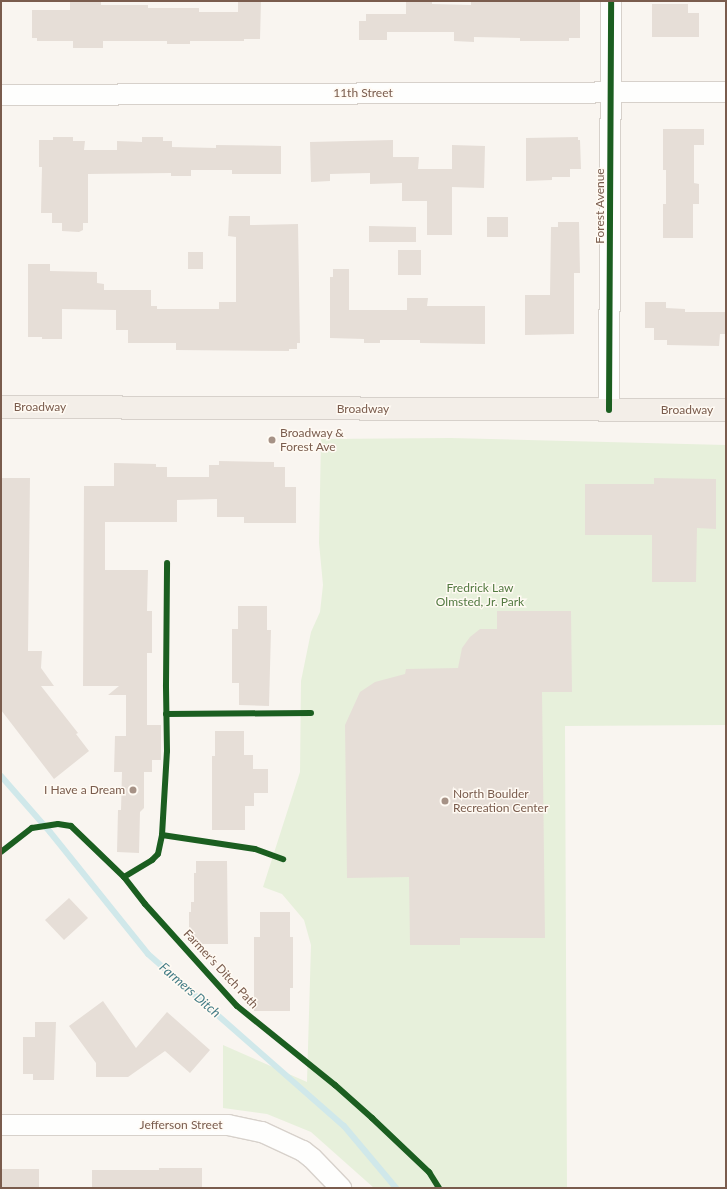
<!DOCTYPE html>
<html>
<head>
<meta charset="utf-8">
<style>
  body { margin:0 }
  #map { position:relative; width:727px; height:1189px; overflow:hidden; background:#f9f5f0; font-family:Lato,sans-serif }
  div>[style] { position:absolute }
  .green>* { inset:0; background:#e7f0db }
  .stream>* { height:6px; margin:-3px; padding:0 3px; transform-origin:3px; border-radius:3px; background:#d0e8ea }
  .building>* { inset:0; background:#e6ded7 }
  .roads { filter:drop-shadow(1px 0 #d7d1cb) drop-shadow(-1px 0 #d7d1cb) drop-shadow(0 1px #d7d1cb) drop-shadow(0 -1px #d7d1cb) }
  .minor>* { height:20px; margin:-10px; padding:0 10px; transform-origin:10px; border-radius:10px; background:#fefefd }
  .primary>* { height:22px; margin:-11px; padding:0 11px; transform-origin:11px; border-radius:11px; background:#f3eee8 }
  .cycleway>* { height:6px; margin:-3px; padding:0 3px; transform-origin:3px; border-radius:3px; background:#1b5e20 }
  .dots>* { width:11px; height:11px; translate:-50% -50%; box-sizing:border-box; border:2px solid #fffaf3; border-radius:50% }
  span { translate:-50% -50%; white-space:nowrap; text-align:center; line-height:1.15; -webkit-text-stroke:3px #fffaf3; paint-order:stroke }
  .street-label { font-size:12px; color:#7a5c4d }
  .poi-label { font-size:12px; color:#7a5c4d }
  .left { translate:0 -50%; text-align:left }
  .right { translate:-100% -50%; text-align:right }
  .park-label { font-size:12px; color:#537a41 }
  .water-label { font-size:13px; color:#437c86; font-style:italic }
  .frame { position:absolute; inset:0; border:2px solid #7a5c4d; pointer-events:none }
</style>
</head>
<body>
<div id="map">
  <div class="green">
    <div style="clip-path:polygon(451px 438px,726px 445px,726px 725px,565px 726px,567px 1188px,374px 1188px,311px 1132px,267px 1114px,223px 1108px,223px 1045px,307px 1082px,311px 945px,304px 920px,282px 894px,263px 887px,300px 772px,301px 681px,311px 632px,320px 612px,323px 585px,319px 543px,321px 439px)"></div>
  </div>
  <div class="stream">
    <div style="left:1px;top:776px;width:74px;rotate:48.8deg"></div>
    <div style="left:50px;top:832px;width:156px;rotate:51.2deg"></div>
    <div style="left:148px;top:954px;width:261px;rotate:41.3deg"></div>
    <div style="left:344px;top:1126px;width:81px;rotate:50deg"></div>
  </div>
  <div class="building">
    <div style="clip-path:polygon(70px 1px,101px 1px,101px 5px,148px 5px,148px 8px,199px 8px,199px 12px,238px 12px,238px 1px,261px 1px,260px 39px,244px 39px,244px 41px,190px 41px,190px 44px,167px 44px,167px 41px,103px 41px,103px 48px,73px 48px,73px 41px,37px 41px,37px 38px,32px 38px,32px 10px,70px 10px)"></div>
    <div style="clip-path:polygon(406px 1px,432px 1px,432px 4px,471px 5px,471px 1px,580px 1px,580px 38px,569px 38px,569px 41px,520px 41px,520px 38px,474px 37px,474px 42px,454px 41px,454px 32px,387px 32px,387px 40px,359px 40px,359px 21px,366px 21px,366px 14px,406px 14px)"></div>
    <div style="clip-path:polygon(652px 4px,688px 4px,688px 13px,699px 13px,699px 37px,652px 37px)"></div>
    <div style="clip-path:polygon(663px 129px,704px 129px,704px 145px,694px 145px,694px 183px,699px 184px,699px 204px,693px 204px,693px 238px,663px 238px,663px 204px,666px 204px,666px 170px,663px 170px)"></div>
    <div style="clip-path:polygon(53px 137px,73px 137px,73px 141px,85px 141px,84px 150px,117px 150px,117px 141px,142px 142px,142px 137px,163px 137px,163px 141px,172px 141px,172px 147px,216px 148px,216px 145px,281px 146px,281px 174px,232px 174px,232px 170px,191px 170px,191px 176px,171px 176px,171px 173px,88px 174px,88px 223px,83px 223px,83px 230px,79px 232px,62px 231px,62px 223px,52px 223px,52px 213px,41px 213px,42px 167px,39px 167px,39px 140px,53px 140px)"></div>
    <div style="clip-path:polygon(578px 137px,578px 140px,580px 140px,581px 169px,570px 169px,570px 177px,552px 177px,552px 180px,526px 181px,526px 138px)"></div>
    <div style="clip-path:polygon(393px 140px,393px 157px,419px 157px,418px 169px,452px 169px,452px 145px,485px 146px,484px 188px,452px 187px,452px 235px,427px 235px,427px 201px,402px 201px,402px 183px,370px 184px,370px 173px,330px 174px,330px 181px,311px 182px,310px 142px)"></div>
    <div style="clip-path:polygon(229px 216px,250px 216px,250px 225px,298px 224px,300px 343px,297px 343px,297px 349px,289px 349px,289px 351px,176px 350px,176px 343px,128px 343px,128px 330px,116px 330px,116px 310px,62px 309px,62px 339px,42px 339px,42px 337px,28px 337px,28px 264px,50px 264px,50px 271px,97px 272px,97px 283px,104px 284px,104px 290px,151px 290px,151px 306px,157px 306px,157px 309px,219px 309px,219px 302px,236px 302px,236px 237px,228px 236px)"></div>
    <div style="clip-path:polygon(487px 217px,508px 217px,508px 237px,487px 237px)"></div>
    <div style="clip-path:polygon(558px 222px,579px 222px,580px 273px,574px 273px,574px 334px,525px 335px,525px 295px,550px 295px,551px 227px,558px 227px)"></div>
    <div style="clip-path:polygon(369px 226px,416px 227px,416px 242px,369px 242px)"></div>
    <div style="clip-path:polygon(398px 250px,421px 250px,421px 275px,398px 275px)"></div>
    <div style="clip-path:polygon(188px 252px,203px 252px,203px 269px,188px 269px)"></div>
    <div style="clip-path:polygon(333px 269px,349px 269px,349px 310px,407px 310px,407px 298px,428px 298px,427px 306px,485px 306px,485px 344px,420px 343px,420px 340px,380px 340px,380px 343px,364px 343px,364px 339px,330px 338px,330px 277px,333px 277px)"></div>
    <div style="clip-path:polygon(645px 302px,666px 302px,666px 308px,685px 309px,685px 312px,726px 312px,726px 334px,720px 334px,719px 346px,667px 345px,667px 340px,654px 340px,654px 328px,645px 328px)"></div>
    <div style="clip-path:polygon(219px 461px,274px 462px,274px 467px,285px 467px,285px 487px,296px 487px,296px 523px,244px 523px,244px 517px,217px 517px,217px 499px,177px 500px,177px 522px,105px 522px,105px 570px,148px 570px,147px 611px,152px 611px,152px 653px,147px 653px,147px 725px,161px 725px,161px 760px,152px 760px,152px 772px,144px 772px,144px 808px,140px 812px,139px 853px,117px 852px,118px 810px,121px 810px,122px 772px,114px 772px,115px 736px,126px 736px,126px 695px,108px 695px,119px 686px,83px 686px,84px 486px,114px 486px,114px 463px,156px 464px,156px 467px,167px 467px,167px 477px,209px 477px,209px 465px,219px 465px)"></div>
    <div style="clip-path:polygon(1px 478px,30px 478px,28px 651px,42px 651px,41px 668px,54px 686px,41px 686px,78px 733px,76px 734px,89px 751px,54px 779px,1px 710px)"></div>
    <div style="clip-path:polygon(654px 478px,716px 479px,716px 529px,697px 528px,696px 582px,652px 582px,652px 535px,585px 535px,585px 484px,654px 484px)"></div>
    <div style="clip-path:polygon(238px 606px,267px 606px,267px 630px,271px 630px,269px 706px,239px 705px,239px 683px,232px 683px,232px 629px,238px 629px)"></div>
    <div style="clip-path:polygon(497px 611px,571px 611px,572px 692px,542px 692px,545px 938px,460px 938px,460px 945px,410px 945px,409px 877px,347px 878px,345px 725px,360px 692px,375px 682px,405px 674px,406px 669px,458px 668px,462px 648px,470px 637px,480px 629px,497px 629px)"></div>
    <div style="clip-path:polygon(215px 731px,244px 731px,244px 755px,253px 755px,253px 769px,268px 769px,268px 793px,254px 793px,254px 806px,245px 806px,245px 830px,212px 830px,212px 756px,215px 756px)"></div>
    <div style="clip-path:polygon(196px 861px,227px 861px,228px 944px,191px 944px,191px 934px,189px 934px,189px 912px,191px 912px,191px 902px,194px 902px,194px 873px,196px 873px)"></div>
    <div style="clip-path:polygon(69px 898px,88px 918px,64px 940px,45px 920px)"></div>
    <div style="clip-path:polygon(260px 912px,290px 912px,290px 937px,293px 937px,293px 988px,290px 988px,290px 1011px,254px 1011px,254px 937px,260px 937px)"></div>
    <div style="clip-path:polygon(103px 1001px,136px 1048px,167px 1012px,210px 1050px,190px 1073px,165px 1051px,128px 1077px,96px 1077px,96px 1063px,69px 1026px)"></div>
    <div style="clip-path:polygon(35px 1022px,56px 1022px,54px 1080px,33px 1080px,33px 1074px,23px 1074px,23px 1037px,35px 1037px)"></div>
    <div style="clip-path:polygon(159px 1168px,202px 1168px,202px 1188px,92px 1188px,92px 1170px,159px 1170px)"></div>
    <div style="clip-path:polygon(1px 1169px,39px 1169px,39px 1188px,1px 1188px)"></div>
  </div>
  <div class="roads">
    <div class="minor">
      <div style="left:1px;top:95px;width:725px;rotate:-0.24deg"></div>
      <div style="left:609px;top:410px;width:409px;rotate:-89.7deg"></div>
      <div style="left:1px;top:1125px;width:227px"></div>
      <div style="left:228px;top:1125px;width:35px;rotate:12deg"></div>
      <div style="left:262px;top:1132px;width:45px;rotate:24.9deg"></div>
      <div style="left:303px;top:1151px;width:11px;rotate:38deg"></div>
      <div style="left:312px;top:1158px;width:42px;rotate:46deg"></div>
    </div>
    <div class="primary">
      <div style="left:1px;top:407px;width:725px;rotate:0.24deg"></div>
    </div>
  </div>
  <div class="cycleway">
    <div style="left:609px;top:410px;width:409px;rotate:-89.7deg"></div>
    <div style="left:166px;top:714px;width:145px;rotate:-0.4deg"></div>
    <div style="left:162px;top:835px;width:94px;rotate:8.6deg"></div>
    <div style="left:255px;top:849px;width:30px;rotate:20deg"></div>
    <div style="left:1px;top:852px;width:39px;rotate:-38deg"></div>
    <div style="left:32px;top:828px;width:26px;rotate:-9deg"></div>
    <div style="left:58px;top:824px;width:13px;rotate:9deg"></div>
    <div style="left:71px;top:826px;width:74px;rotate:43.9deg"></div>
    <div style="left:124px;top:877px;width:34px;rotate:52deg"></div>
    <div style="left:145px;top:904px;width:137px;rotate:48deg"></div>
    <div style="left:237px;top:1006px;width:126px;rotate:38.9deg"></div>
    <div style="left:335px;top:1085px;width:50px;rotate:41.7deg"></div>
    <div style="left:372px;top:1118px;width:79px;rotate:43.5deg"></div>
    <div style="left:429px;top:1172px;width:19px;rotate:58deg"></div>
    <div style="left:124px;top:877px;width:33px;rotate:-31deg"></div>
    <div style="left:152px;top:860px;width:8px;rotate:-45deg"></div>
    <div style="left:158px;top:854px;width:19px;rotate:-78deg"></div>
    <div style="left:162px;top:835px;width:84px;rotate:-86.6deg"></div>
    <div style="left:167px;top:751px;width:66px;rotate:-90.9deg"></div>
    <div style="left:166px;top:685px;width:122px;rotate:-89.5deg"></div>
  </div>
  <div class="dots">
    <div style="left:272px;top:440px;background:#a69286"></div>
    <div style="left:133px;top:790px;background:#a69286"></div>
    <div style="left:445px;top:801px;background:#a69286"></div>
  </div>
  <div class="street-label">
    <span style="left:363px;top:93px">11th Street</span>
    <span style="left:600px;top:206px;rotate:-90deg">Forest Avenue</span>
    <span style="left:40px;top:407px">Broadway</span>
    <span style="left:363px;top:409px">Broadway</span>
    <span style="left:687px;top:410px">Broadway</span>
    <span style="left:221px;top:969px;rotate:47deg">Farmer's Ditch Path</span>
    <span style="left:181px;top:1125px">Jefferson Street</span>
  </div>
  <div class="poi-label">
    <span class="left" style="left:280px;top:440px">Broadway &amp;<br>Forest Ave</span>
    <span class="right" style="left:125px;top:790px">I Have a Dream</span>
    <span class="left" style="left:453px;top:801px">North Boulder<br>Recreation Center</span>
  </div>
  <div class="park-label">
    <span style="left:480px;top:595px">Fredrick Law<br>Olmsted, Jr. Park</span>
  </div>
  <div class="water-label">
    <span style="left:190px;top:990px;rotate:41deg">Farmers Ditch</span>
  </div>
  <div class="frame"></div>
</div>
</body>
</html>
